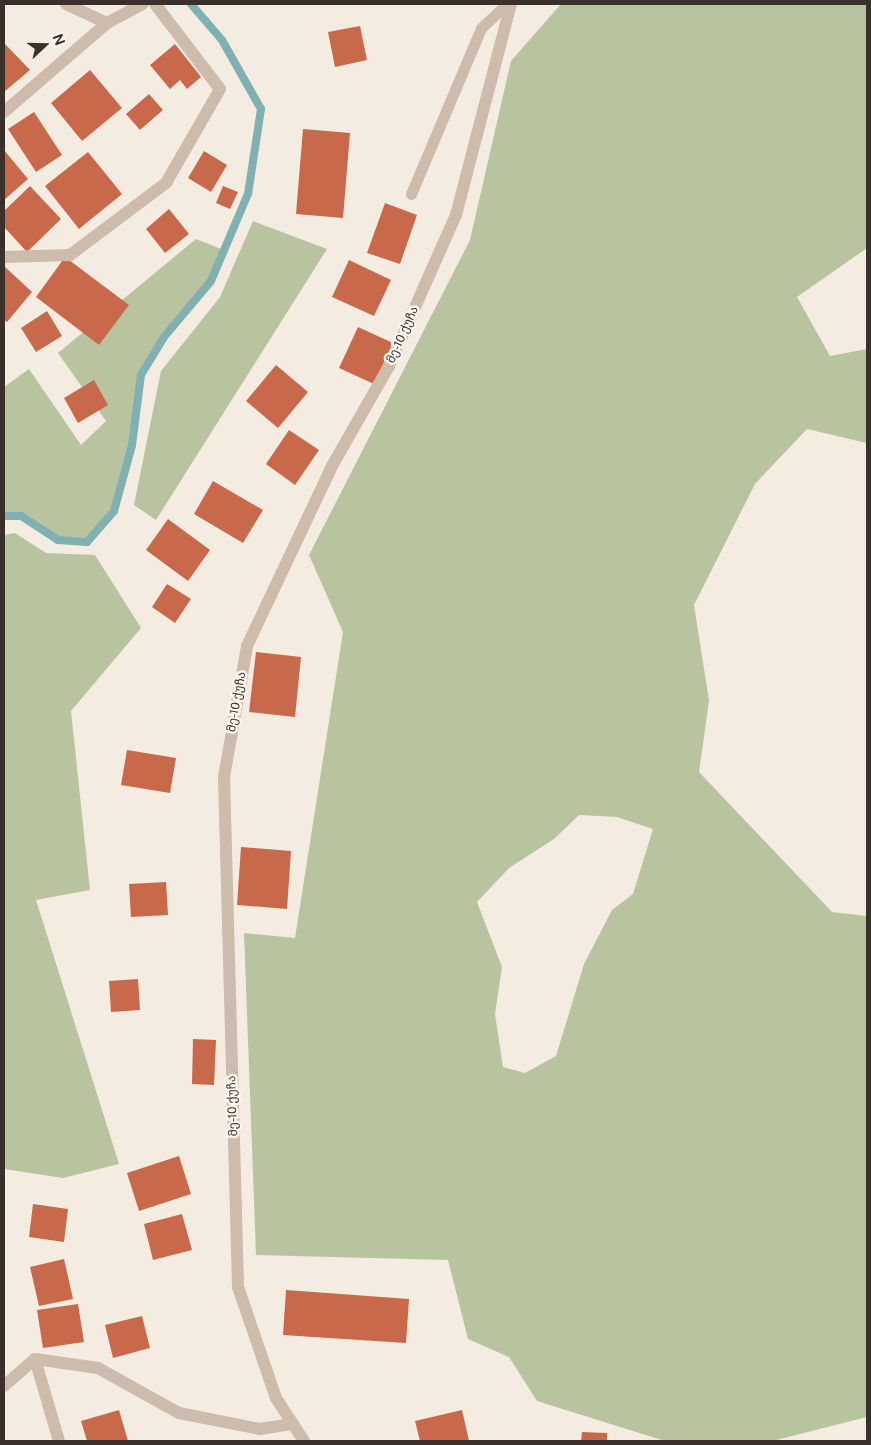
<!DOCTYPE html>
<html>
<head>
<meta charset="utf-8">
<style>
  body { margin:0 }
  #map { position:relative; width:871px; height:1445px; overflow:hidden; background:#f4ebe1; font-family:"Public Sans","Noto Sans Georgian",sans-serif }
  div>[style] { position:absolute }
  .green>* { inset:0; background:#b8c4a0 }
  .stream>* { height:8px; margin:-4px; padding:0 4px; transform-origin:4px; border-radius:4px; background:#7fb0b2 }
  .building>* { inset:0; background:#c8694b }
  .service>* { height:11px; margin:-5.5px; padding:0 5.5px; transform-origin:5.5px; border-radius:5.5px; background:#cdbbac }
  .minor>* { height:12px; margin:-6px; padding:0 6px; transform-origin:6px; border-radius:6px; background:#cdbbac }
  .tertiary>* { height:12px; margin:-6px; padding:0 6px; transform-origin:6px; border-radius:6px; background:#cdbbac }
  span { translate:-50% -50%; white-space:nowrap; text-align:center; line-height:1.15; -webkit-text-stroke:5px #fbf5ee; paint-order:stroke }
  .street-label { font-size:12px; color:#3b302b }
  .frame { position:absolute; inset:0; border:5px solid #3b302b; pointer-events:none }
  .north { position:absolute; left:20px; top:20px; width:50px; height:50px; -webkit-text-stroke:4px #fbf5ee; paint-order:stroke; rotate:69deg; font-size:14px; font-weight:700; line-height:20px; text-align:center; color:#3b302b }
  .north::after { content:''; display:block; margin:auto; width:18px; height:22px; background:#3b302b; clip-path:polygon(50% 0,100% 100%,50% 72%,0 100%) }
</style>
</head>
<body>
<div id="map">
  <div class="green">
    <div style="clip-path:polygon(evenodd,561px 4px,867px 4px,867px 248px,797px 297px,830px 356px,867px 349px,867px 443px,807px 429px,755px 484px,694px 605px,709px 701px,699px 772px,832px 912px,867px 916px,867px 1417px,772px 1441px,665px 1441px,537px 1401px,509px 1357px,468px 1339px,448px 1260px,256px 1255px,244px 933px,295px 938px,343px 632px,309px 555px,470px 240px,511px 61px,561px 4px,579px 815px,617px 817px,653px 829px,633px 894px,612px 910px,584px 964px,556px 1056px,525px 1073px,503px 1067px,495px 1014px,502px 967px,477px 902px,509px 868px,554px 839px,579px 815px)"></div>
    <div style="clip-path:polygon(253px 221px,327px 249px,156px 520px,134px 505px,161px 371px,220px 297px)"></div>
    <div style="clip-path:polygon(196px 239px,224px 250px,211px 281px,164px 337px,141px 375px,132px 445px,114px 511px,87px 542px,58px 540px,22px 516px,4px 516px,4px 387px,29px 369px,81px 445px,106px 421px,58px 353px)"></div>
    <div style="clip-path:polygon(15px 533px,46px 553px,95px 555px,141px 628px,71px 711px,90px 890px,36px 900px,119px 1164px,63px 1178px,4px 1169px,4px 535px)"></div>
  </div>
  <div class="stream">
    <div style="left:4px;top:516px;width:17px"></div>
    <div style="left:21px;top:516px;width:44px;rotate:33deg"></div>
    <div style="left:58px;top:540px;width:29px;rotate:4deg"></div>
    <div style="left:87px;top:542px;width:41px;rotate:-48.9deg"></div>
    <div style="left:114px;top:511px;width:68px;rotate:-74.7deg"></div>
    <div style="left:132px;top:445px;width:71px;rotate:-82.7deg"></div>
    <div style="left:141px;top:375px;width:44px;rotate:-58.8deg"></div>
    <div style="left:164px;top:337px;width:73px;rotate:-50deg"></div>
    <div style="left:211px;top:281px;width:95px;rotate:-67deg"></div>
    <div style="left:248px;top:194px;width:86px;rotate:-81.3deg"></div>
    <div style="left:261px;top:109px;width:79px;rotate:-119.5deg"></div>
    <div style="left:222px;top:40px;width:48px;rotate:-130.7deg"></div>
  </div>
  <div class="building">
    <div style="clip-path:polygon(360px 26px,367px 60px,335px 67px,328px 32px)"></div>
    <div style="clip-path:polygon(4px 43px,30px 70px,4px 92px)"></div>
    <div style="clip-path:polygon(175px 44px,201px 77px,187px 89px,180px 80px,170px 89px,150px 65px)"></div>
    <div style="clip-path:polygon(90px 70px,122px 108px,82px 141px,51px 103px)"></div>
    <div style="clip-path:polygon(149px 94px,163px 110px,140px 130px,126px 114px)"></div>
    <div style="clip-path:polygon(34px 112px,62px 155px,36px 172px,8px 129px)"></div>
    <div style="clip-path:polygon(303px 129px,350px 133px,343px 218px,296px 214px)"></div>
    <div style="clip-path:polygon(4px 150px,28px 179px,4px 200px)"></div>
    <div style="clip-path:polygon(204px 151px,227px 165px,211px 192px,188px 178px)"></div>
    <div style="clip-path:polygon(88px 152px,122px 194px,79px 229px,45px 186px)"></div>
    <div style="clip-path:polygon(30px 186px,61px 219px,27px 252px,4px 227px,4px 211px)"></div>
    <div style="clip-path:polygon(223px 186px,238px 192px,230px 209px,216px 203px)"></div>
    <div style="clip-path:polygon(385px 203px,417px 215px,400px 264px,367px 253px)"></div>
    <div style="clip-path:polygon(169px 209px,189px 234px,165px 253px,146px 229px)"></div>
    <div style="clip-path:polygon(65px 257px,129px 305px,99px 345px,36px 297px)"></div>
    <div style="clip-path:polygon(349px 260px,391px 280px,374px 316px,332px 297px)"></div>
    <div style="clip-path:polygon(4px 266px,32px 292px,7px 322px,4px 320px)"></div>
    <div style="clip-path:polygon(47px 311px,62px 336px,36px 352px,21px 328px)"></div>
    <div style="clip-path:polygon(358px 327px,393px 343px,374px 384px,339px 368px)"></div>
    <div style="clip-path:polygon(276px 365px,308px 392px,278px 428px,246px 401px)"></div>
    <div style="clip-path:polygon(94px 380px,108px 405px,78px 423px,64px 398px)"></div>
    <div style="clip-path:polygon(289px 430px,319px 450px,295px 485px,266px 464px)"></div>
    <div style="clip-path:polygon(213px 481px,263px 510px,243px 543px,194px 514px)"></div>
    <div style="clip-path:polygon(168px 519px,210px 550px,188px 581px,146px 550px)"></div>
    <div style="clip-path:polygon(167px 584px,191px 599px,175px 623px,152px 607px)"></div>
    <div style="clip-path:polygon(256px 652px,301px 657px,295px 717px,249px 712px)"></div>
    <div style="clip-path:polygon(127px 750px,176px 758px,170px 793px,121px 785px)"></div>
    <div style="clip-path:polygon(241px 847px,291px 851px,287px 909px,237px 905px)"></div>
    <div style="clip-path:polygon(166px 882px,168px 915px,131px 917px,129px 884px)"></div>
    <div style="clip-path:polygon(138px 979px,140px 1010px,111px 1012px,109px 981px)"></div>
    <div style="clip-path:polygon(193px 1039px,216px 1040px,214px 1085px,192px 1084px)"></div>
    <div style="clip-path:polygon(179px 1156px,191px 1194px,139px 1211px,127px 1173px)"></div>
    <div style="clip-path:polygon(33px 1204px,68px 1209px,64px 1242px,29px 1237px)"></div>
    <div style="clip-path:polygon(182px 1214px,192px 1250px,153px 1260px,144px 1224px)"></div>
    <div style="clip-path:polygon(64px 1259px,73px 1299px,39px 1306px,30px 1267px)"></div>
    <div style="clip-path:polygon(286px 1290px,409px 1299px,406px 1343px,283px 1335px)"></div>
    <div style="clip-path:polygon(78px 1304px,84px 1342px,43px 1348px,37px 1310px)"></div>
    <div style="clip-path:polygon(142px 1316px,150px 1348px,113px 1358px,105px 1325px)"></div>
    <div style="clip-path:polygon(119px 1410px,128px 1441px,87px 1441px,81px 1421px)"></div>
    <div style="clip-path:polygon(462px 1410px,469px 1441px,420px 1441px,415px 1421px)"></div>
    <div style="clip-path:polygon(582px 1432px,607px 1433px,607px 1441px,581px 1441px)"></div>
  </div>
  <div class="service">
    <div style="left:411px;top:194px;width:180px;rotate:-67.1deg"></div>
    <div style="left:481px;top:28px;width:35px;rotate:-43deg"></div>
  </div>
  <div class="minor">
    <div style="left:4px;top:112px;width:136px;rotate:-40.8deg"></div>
    <div style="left:4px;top:257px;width:66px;rotate:-1.7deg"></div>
    <div style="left:70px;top:255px;width:120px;rotate:-36.9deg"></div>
    <div style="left:166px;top:183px;width:108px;rotate:-60.1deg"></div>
    <div style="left:220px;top:89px;width:107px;rotate:-127.4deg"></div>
    <div style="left:35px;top:1359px;width:85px;rotate:73.7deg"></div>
    <div style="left:4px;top:1386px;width:41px;rotate:-41.1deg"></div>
    <div style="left:35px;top:1359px;width:64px;rotate:8.1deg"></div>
    <div style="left:98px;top:1368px;width:93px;rotate:29.1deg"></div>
    <div style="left:179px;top:1413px;width:83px;rotate:11.2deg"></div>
    <div style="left:260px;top:1429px;width:33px;rotate:-9deg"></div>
    <div style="left:304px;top:1441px;width:51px;rotate:-123.1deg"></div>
    <div style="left:276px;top:1398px;width:117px;rotate:-108.9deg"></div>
    <div style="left:238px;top:1287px;width:510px;rotate:-91.57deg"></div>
    <div style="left:224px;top:777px;width:133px;rotate:-80deg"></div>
    <div style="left:247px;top:646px;width:199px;rotate:-64.7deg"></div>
    <div style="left:332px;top:466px;width:115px;rotate:-60.3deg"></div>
    <div style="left:389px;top:366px;width:165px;rotate:-66.1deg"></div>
    <div style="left:456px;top:215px;width:218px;rotate:-75.4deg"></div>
  </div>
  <div class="tertiary">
    <div style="left:66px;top:4px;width:45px;rotate:24.9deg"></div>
    <div style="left:107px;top:23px;width:40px;rotate:-28deg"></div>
  </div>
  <div class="street-label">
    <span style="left:403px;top:335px;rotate:-66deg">მე-10 ქუჩა</span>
    <span style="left:237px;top:702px;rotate:-80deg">მე-10 ქუჩა</span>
    <span style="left:233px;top:1106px;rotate:-92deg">მე-10 ქუჩა</span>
  </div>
  <div class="frame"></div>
  <div class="north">N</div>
</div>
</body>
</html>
